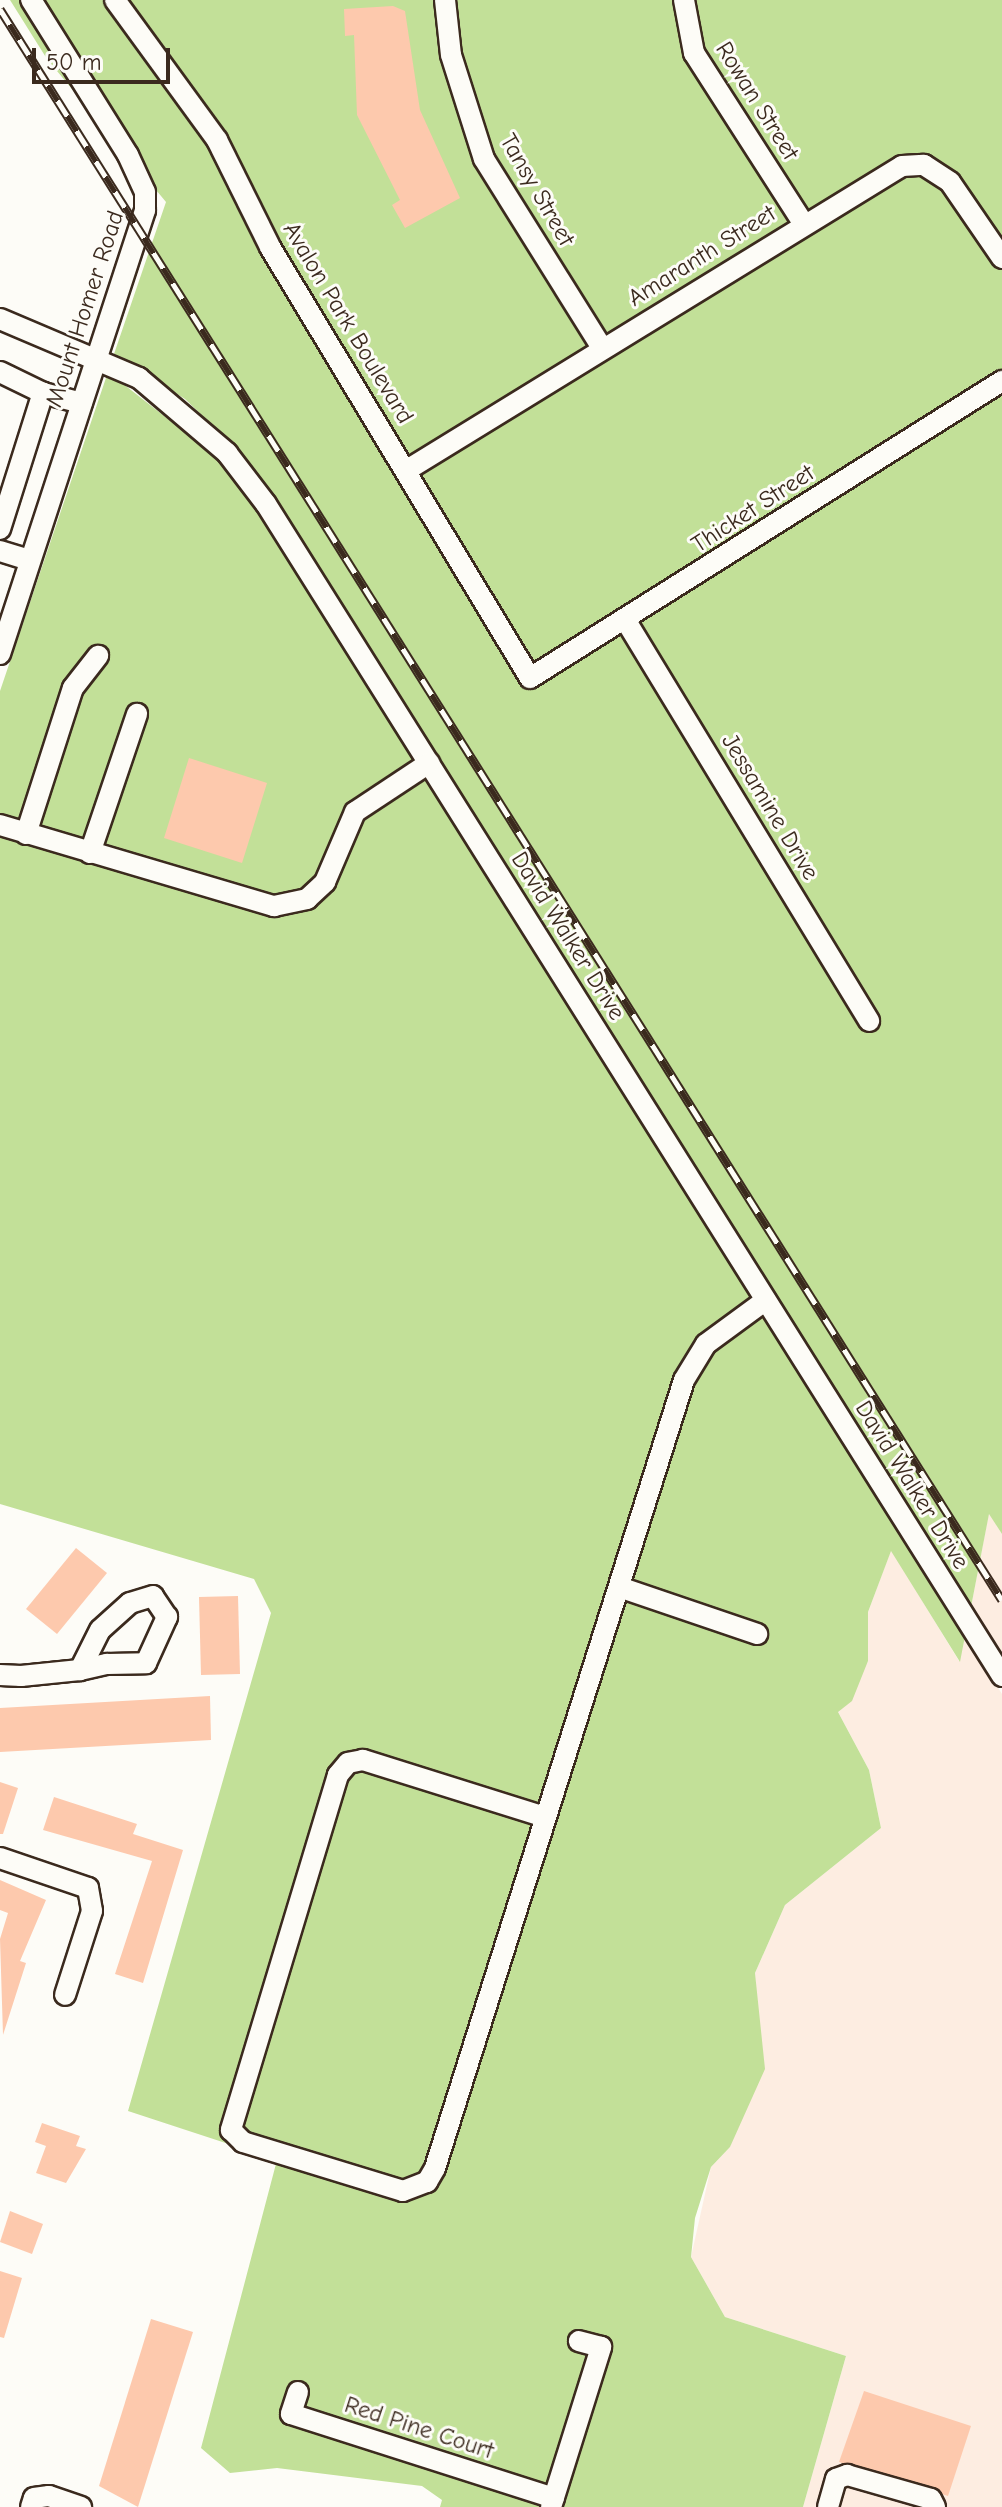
<!DOCTYPE html>
<html>
<head>
<meta charset="utf-8">
<style>
  body { margin:0 }
  #map { position:relative; width:1002px; height:2507px; overflow:hidden; background:#fdfcf7; font-family:"Comic Neue",sans-serif }
  div>[style] { position:absolute }
  .built>* { inset:0; background:#fdede1 }
  .green>* { inset:0; background:#c2e098 }
  .building>* { inset:0; background:#fdc9ad }
  .roads { filter:drop-shadow(2px 0 #3b2a1e) drop-shadow(-2px 0 #3b2a1e) drop-shadow(0 2px #3b2a1e) drop-shadow(0 -2px #3b2a1e) }
  .minor>* { height:20px; margin:-10px; padding:0 10px; transform-origin:10px; border-radius:10px; background:#fdfcf7 }
  .rail>* { height:9px; margin-top:-4.5px; transform-origin:0; background:repeating-linear-gradient(90deg,#fdfcf7 0 18px,#3b2a1e 0 36px); box-sizing:border-box; border-block:2px solid #3b2a1e }
  span { translate:-50% -50%; white-space:nowrap; text-align:center; line-height:1.15; -webkit-text-stroke:6px #fdfcf7; paint-order:stroke }
  .street-label { font-size:24px; color:#3b2a1e }
  .scale { position:absolute; left:32px; top:48px; width:138px; height:36px; box-sizing:border-box; border:4px solid #3b2a1e; border-top:0; padding-left:10px; font-size:24px; line-height:28px; white-space:nowrap; color:#3b2a1e; -webkit-text-stroke:6px #fdfcf7; paint-order:stroke }
</style>
</head>
<body>
<div id="map">
  <div class="built">
    <div style="clip-path:polygon(989px 1513px,1002px 1534px,1002px 1657px,971px 1607px)"></div>
    <div style="clip-path:polygon(891px 1550px,959px 1661px,965px 1636px,1002px 1694px,1002px 2507px,803px 2507px,846px 2356px,725px 2317px,691px 2257px,711px 2167px,730px 2147px,758px 2056px,755px 1973px,785px 1905px,881px 1828px,869px 1770px,838px 1712px,868px 1661px,868px 1612px)"></div>
  </div>
  <div class="green">
    <div style="clip-path:polygon(10px 0,1002px 0,1002px 1534px,989px 1514px,971px 1607px,236px 448px,185px 399px,114px 354px,166px 202px,47px 59px)"></div>
    <div style="clip-path:polygon(108px 372px,219px 459px,257px 509px,965px 1636px,960px 1662px,891px 1551px,868px 1612px,868px 1661px,852px 1701px,838px 1712px,869px 1770px,881px 1828px,785px 1905px,755px 1973px,765px 2069px,730px 2147px,711px 2167px,695px 2218px,691px 2257px,725px 2317px,846px 2356px,803px 2507px,440px 2507px,442px 2500px,422px 2486px,277px 2468px,230px 2473px,201px 2448px,277px 2160px,128px 2111px,271px 1613px,254px 1579px,0 1504px,0 691px)"></div>
  </div>
  <div class="building">
    <div style="clip-path:polygon(393px 6px,405px 11px,420px 110px,460px 198px,405px 228px,392px 205px,400px 200px,357px 115px,354px 35px,345px 36px,344px 9px)"></div>
    <div style="clip-path:polygon(189px 758px,267px 783px,242px 863px,164px 838px)"></div>
    <div style="clip-path:polygon(76px 1548px,107px 1573px,57px 1634px,26px 1609px)"></div>
    <div style="clip-path:polygon(238px 1596px,240px 1674px,201px 1675px,199px 1597px)"></div>
    <div style="clip-path:polygon(210px 1696px,211px 1740px,0 1752px,0 1708px)"></div>
    <div style="clip-path:polygon(0 1782px,18px 1788px,3px 1834px,0 1834px)"></div>
    <div style="clip-path:polygon(54px 1797px,137px 1824px,133px 1834px,183px 1850px,143px 1983px,115px 1974px,152px 1861px,43px 1830px)"></div>
    <div style="clip-path:polygon(0 1880px,46px 1900px,20px 1961px,26px 1963px,3px 2035px,0 1939px,8px 1913px,0 1910px)"></div>
    <div style="clip-path:polygon(42px 2123px,80px 2136px,76px 2146px,86px 2149px,66px 2183px,36px 2173px,46px 2146px,35px 2142px)"></div>
    <div style="clip-path:polygon(10px 2211px,43px 2224px,32px 2254px,0 2242px)"></div>
    <div style="clip-path:polygon(0 2271px,22px 2278px,4px 2338px,0 2337px)"></div>
    <div style="clip-path:polygon(151px 2319px,193px 2332px,138px 2507px,99px 2486px)"></div>
    <div style="clip-path:polygon(864px 2391px,971px 2426px,948px 2496px,839px 2462px)"></div>
  </div>
  <div class="roads">
    <div class="minor">
      <div style="left:115px;top:0;width:173px;rotate:53.9deg"></div>
      <div style="left:217px;top:140px;width:119px;rotate:63.6deg"></div>
      <div style="left:270px;top:247px;width:503px;rotate:58.9deg"></div>
      <div style="left:530px;top:678px;width:558px;rotate:-32.18deg"></div>
      <div style="left:445px;top:0;width:55px;rotate:83.8deg"></div>
      <div style="left:451px;top:55px;width:109px;rotate:72.4deg"></div>
      <div style="left:484px;top:159px;width:223px;rotate:58deg"></div>
      <div style="left:684px;top:0;width:54px;rotate:79.3deg"></div>
      <div style="left:694px;top:53px;width:202px;rotate:57.3deg"></div>
      <div style="left:0;top:319px;width:151px;rotate:23deg"></div>
      <div style="left:139px;top:378px;width:116px;rotate:40.4deg"></div>
      <div style="left:227px;top:453px;width:64px;rotate:52.6deg"></div>
      <div style="left:266px;top:504px;width:1384px;rotate:57.87deg"></div>
      <div style="left:0;top:372px;width:48px;rotate:26deg"></div>
      <div style="left:407px;top:470px;width:581px;rotate:-31.56deg"></div>
      <div style="left:902px;top:166px;width:22px;rotate:-3deg"></div>
      <div style="left:924px;top:165px;width:31px;rotate:33deg"></div>
      <div style="left:950px;top:182px;width:92px;rotate:55.6deg"></div>
      <div style="left:0;top:529px;width:143px;rotate:-72.5deg"></div>
      <div style="left:43px;top:393px;width:40px;rotate:14.4deg"></div>
      <div style="left:0;top:551px;width:31px;rotate:17deg"></div>
      <div style="left:626px;top:621px;width:468px;rotate:58.7deg"></div>
      <div style="left:0;top:654px;width:467px;rotate:-71.9deg"></div>
      <div style="left:145px;top:210px;width:18px;rotate:-90deg"></div>
      <div style="left:145px;top:192px;width:41px;rotate:-114.7deg"></div>
      <div style="left:128px;top:155px;width:183px;rotate:-122deg"></div>
      <div style="left:0;top:825px;width:286px;rotate:16.5deg"></div>
      <div style="left:274px;top:906px;width:34px;rotate:-12deg"></div>
      <div style="left:307px;top:899px;width:25px;rotate:-43deg"></div>
      <div style="left:325px;top:882px;width:76px;rotate:-66.8deg"></div>
      <div style="left:355px;top:812px;width:89px;rotate:-33.5deg"></div>
      <div style="left:26px;top:834px;width:153px;rotate:-72.2deg"></div>
      <div style="left:73px;top:688px;width:41px;rotate:-52deg"></div>
      <div style="left:90px;top:853px;width:147px;rotate:-71.3deg"></div>
      <div style="left:619px;top:1587px;width:146px;rotate:18.8deg"></div>
      <div style="left:0;top:1675px;width:21px;rotate:3deg"></div>
      <div style="left:21px;top:1676px;width:59px;rotate:-5.8deg"></div>
      <div style="left:80px;top:1670px;width:28px;rotate:-13deg"></div>
      <div style="left:107px;top:1664px;width:39px;rotate:-1deg"></div>
      <div style="left:146px;top:1663px;width:51px;rotate:-65.5deg"></div>
      <div style="left:167px;top:1617px;width:25px;rotate:-124deg"></div>
      <div style="left:153px;top:1596px;width:24px;rotate:163deg"></div>
      <div style="left:130px;top:1603px;width:40px;rotate:138deg"></div>
      <div style="left:100px;top:1630px;width:45px;rotate:116.6deg"></div>
      <div style="left:545px;top:1817px;width:191px;rotate:-162.6deg"></div>
      <div style="left:363px;top:1760px;width:15px;rotate:169deg"></div>
      <div style="left:348px;top:1763px;width:16px;rotate:130deg"></div>
      <div style="left:338px;top:1775px;width:371px;rotate:106.8deg"></div>
      <div style="left:231px;top:2130px;width:17px;rotate:45deg"></div>
      <div style="left:243px;top:2142px;width:167px;rotate:17deg"></div>
      <div style="left:403px;top:2191px;width:26px;rotate:-21deg"></div>
      <div style="left:427px;top:2182px;width:16px;rotate:-60deg"></div>
      <div style="left:435px;top:2168px;width:826px;rotate:-72.46deg"></div>
      <div style="left:684px;top:1380px;width:42px;rotate:-58.6deg"></div>
      <div style="left:706px;top:1344px;width:74px;rotate:-36.3deg"></div>
      <div style="left:0;top:1858px;width:93px;rotate:18.8deg"></div>
      <div style="left:88px;top:1888px;width:23px;rotate:80deg"></div>
      <div style="left:92px;top:1911px;width:88px;rotate:107.8deg"></div>
      <div style="left:298px;top:2392px;width:23px;rotate:108deg"></div>
      <div style="left:291px;top:2414px;width:276px;rotate:17.7deg"></div>
      <div style="left:31px;top:2507px;width:9px;rotate:-72deg"></div>
      <div style="left:34px;top:2498px;width:15px;rotate:-8deg"></div>
      <div style="left:49px;top:2496px;width:34px;rotate:19deg"></div>
      <div style="left:551px;top:2507px;width:168px;rotate:-72.6deg"></div>
      <div style="left:601px;top:2347px;width:23px;rotate:-165deg"></div>
      <div style="left:828px;top:2507px;width:29px;rotate:-74deg"></div>
      <div style="left:836px;top:2479px;width:12px;rotate:-20deg"></div>
      <div style="left:847px;top:2475px;width:87px;rotate:15.9deg"></div>
      <div style="left:931px;top:2499px;width:9px;rotate:63deg"></div>
    </div>
  </div>
  <div class="rail">
    <div style="left:0;top:9px;width:1880px;rotate:57.8deg"></div>
  </div>
  <div class="street-label">
    <span style="left:757px;top:101px;rotate:58deg">Rowan Street</span>
    <span style="left:537px;top:190px;rotate:60deg">Tansy Street</span>
    <span style="left:702px;top:256px;rotate:-32deg">Amaranth Street</span>
    <span style="left:85px;top:309px;rotate:-72deg">Mount Homer Road</span>
    <span style="left:348px;top:323px;rotate:59deg">Avalon Park Boulevard</span>
    <span style="left:753px;top:509px;rotate:-33deg">Thicket Street</span>
    <span style="left:770px;top:807px;rotate:59deg">Jessamine Drive</span>
    <span style="left:568px;top:936px;rotate:58deg">David Walker Drive</span>
    <span style="left:912px;top:1485px;rotate:58deg">David Walker Drive</span>
    <span style="left:419px;top:2428px;rotate:18deg">Red Pine Court</span>
  </div>
  <div class="scale">50 m</div>
</div>
</body>
</html>
